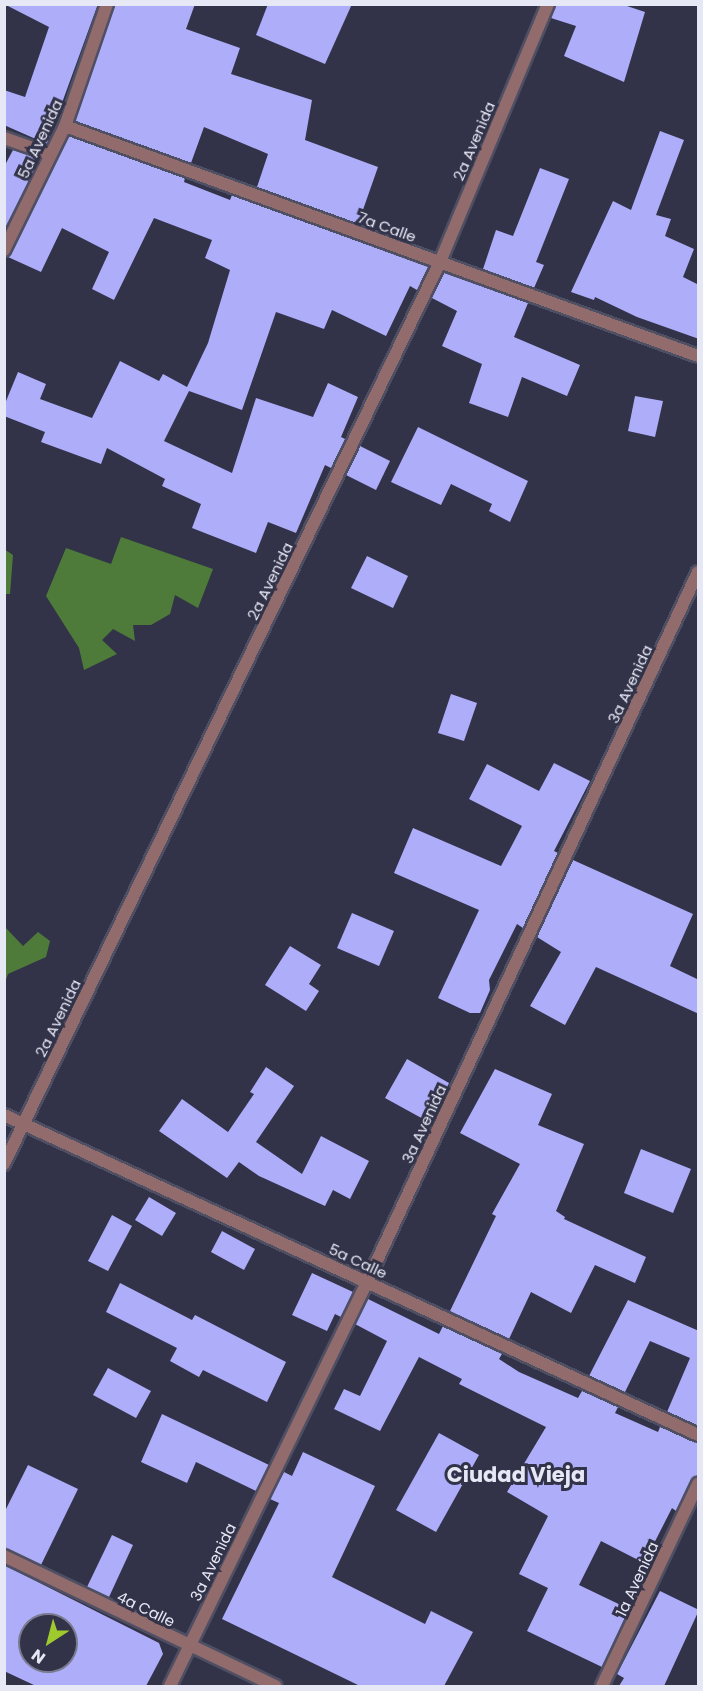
<!DOCTYPE html>
<html>
<head>
<meta charset="utf-8">
<style>
  body { margin:0 }
  #map { position:relative; width:703px; height:1691px; overflow:hidden; background:#323248; font-family:Poppins,sans-serif }
  div>[style] { position:absolute }
  .forest>* { inset:0; background:#4e7b39 }
  .building>* { inset:0; background:#aeadfa }
  .roads { filter:drop-shadow(2px 0 #4f4f64) drop-shadow(-2px 0 #4f4f64) drop-shadow(0 2px #4f4f64) drop-shadow(0 -2px #4f4f64) }
  .minor>* { height:12px; margin:-6px; padding:0 6px; transform-origin:6px; border-radius:6px; background:#926b6d }
  .tertiary>* { height:12px; margin:-6px; padding:0 6px; transform-origin:6px; border-radius:6px; background:#926b6d }
  span { translate:-50% -50%; white-space:nowrap; text-align:center; line-height:1.15; -webkit-text-stroke:6px #323248; paint-order:stroke }
  .street-label { font-size:15px; color:#e7e8f6 }
  .district-label { font-size:21px; color:#e7e8f6; font-weight:700 }
  .frame { position:absolute; inset:0; border:6px solid #e7e8f6; pointer-events:none }
  .north { position:absolute; left:18px; top:1613px; width:60px; height:60px; box-sizing:border-box; background:#323248; border:2px solid #7a7b8e; border-radius:50%; rotate:216deg; font-size:16px; font-weight:700; line-height:24px; text-align:center; color:#e7e8f6 }
  .north::after { content:''; display:block; margin:auto; width:21px; height:27px; background:#9fca2d; clip-path:polygon(50% 0,100% 100%,50% 72%,0 100%) }
</style>
</head>
<body>
<div id="map">
  <div class="forest">
    <div style="clip-path:polygon(121px 537px,213px 569px,198px 608px,175px 595px,170px 614px,151px 625px,133px 625px,135px 641px,113px 629px,102px 640px,117px 654px,84px 670px,79px 648px,46px 596px,66px 548px,111px 564px)"></div>
    <div style="clip-path:polygon(4px 549px,13px 555px,10px 594px,5px 594px)"></div>
    <div style="clip-path:polygon(5px 927px,23px 946px,38px 932px,50px 941px,46px 957px,8px 974px,5px 983px)"></div>
  </div>
  <div class="building">
    <div style="clip-path:polygon(4px 4px,98px 4px,47px 144px,4px 125px,4px 90px,25px 97px,49px 27px)"></div>
    <div style="clip-path:polygon(115px 4px,195px 4px,186px 29px,240px 48px,231px 74px,312px 100px,305px 140px,378px 167px,358px 224px,257px 187px,268px 154px,204px 127px,191px 163px,75px 121px)"></div>
    <div style="clip-path:polygon(268px 4px,352px 4px,325px 64px,256px 35px)"></div>
    <div style="clip-path:polygon(556px 4px,621px 4px,645px 12px,624px 82px,564px 56px,576px 26px,551px 18px)"></div>
    <div style="clip-path:polygon(660px 131px,684px 140px,656px 215px,671px 219px,665px 236px,694px 249px,683px 277px,699px 285px,699px 339px,637px 317px,595px 297px,594px 300px,571px 292px,613px 201px,631px 210px)"></div>
    <div style="clip-path:polygon(69px 136px,185px 178px,184px 182px,230px 200px,232px 195px,428px 267px,417px 290px,410px 286px,386px 336px,332px 310px,324px 329px,276px 312px,242px 410px,189px 391px,164px 441px,232px 473px,256px 398px,313px 417px,328px 383px,358px 397px,341px 437px,345px 439px,331px 468px,325px 465px,296px 533px,268px 522px,256px 553px,192px 528px,201px 504px,162px 486px,165px 479px,107px 448px,101px 464px,41px 442px,45px 432px,4px 416px,4px 406px,18px 372px,46px 384px,40px 399px,92px 418px,120px 361px,159px 381px,163px 374px,187px 387px,208px 343px,230px 270px,205px 258px,212px 240px,154px 218px,114px 300px,92px 289px,109px 252px,62px 228px,41px 272px,8px 257px)"></div>
    <div style="clip-path:polygon(13px 150px,40px 159px,4px 230px,4px 167px)"></div>
    <div style="clip-path:polygon(540px 168px,569px 179px,536px 262px,544px 265px,534px 288px,483px 269px,496px 230px,513px 236px)"></div>
    <div style="clip-path:polygon(444px 273px,528px 303px,514px 337px,580px 365px,567px 396px,522px 377px,508px 417px,469px 403px,482px 364px,442px 346px,457px 311px,432px 298px)"></div>
    <div style="clip-path:polygon(635px 396px,663px 401px,655px 437px,628px 431px)"></div>
    <div style="clip-path:polygon(418px 427px,528px 481px,510px 522px,489px 511px,492px 504px,451px 484px,441px 505px,391px 482px)"></div>
    <div style="clip-path:polygon(360px 446px,390px 461px,376px 490px,346px 475px)"></div>
    <div style="clip-path:polygon(367px 556px,408px 576px,393px 608px,351px 588px)"></div>
    <div style="clip-path:polygon(451px 694px,477px 703px,464px 741px,438px 733px)"></div>
    <div style="clip-path:polygon(554px 763px,590px 781px,554px 851px,558px 853px,523px 928px,517px 924px,489px 980px,490px 990px,480px 1013px,470px 1013px,438px 998px,479px 910px,394px 873px,413px 828px,501px 866px,522px 826px,469px 799px,487px 764px,539px 791px)"></div>
    <div style="clip-path:polygon(573px 860px,693px 914px,670px 966px,699px 980px,699px 1014px,596px 967px,565px 1025px,530px 1006px,561px 952px,537px 937px)"></div>
    <div style="clip-path:polygon(352px 913px,394px 931px,379px 966px,337px 948px)"></div>
    <div style="clip-path:polygon(290px 946px,321px 965px,309px 984px,319px 991px,306px 1011px,265px 985px)"></div>
    <div style="clip-path:polygon(407px 1059px,449px 1083px,433px 1119px,427px 1116px,425px 1120px,385px 1098px)"></div>
    <div style="clip-path:polygon(266px 1067px,294px 1086px,256px 1142px,302px 1174px,321px 1136px,369px 1161px,350px 1199px,333px 1190px,325px 1206px,259px 1176px,239px 1162px,227px 1178px,159px 1131px,182px 1099px,228px 1132px,254px 1094px,250px 1092px)"></div>
    <div style="clip-path:polygon(495px 1069px,552px 1094px,538px 1125px,584px 1144px,556px 1211px,565px 1217px,564px 1219px,646px 1257px,635px 1283px,595px 1265px,571px 1313px,531px 1292px,509px 1339px,450px 1311px,496px 1216px,492px 1214px,520px 1164px,460px 1133px)"></div>
    <div style="clip-path:polygon(641px 1149px,691px 1169px,673px 1213px,624px 1193px)"></div>
    <div style="clip-path:polygon(149px 1197px,176px 1213px,162px 1236px,135px 1220px)"></div>
    <div style="clip-path:polygon(112px 1215px,132px 1226px,108px 1271px,88px 1261px)"></div>
    <div style="clip-path:polygon(222px 1231px,255px 1249px,244px 1270px,211px 1252px)"></div>
    <div style="clip-path:polygon(312px 1273px,353px 1292px,341px 1317px,335px 1314px,327px 1331px,292px 1315px)"></div>
    <div style="clip-path:polygon(120px 1283px,192px 1320px,195px 1315px,286px 1362px,267px 1402px,203px 1370px,199px 1377px,170px 1361px,177px 1348px,106px 1312px)"></div>
    <div style="clip-path:polygon(368px 1299px,439px 1334px,443px 1326px,502px 1354px,499px 1359px,519px 1372px,578px 1398px,582px 1391px,618px 1407px,615px 1413px,658px 1432px,660px 1427px,699px 1443px,699px 1476px,691px 1480px,676px 1511px,672px 1508px,644px 1563px,601px 1541px,579px 1585px,629px 1609px,602px 1667px,527px 1631px,548px 1588px,519px 1574px,548px 1516px,507px 1492px,546px 1427px,459px 1384px,462px 1379px,419px 1357px,380px 1431px,334px 1409px,344px 1389px,360px 1396px,387px 1341px,355px 1324px)"></div>
    <div style="clip-path:polygon(628px 1300px,699px 1331px,699px 1426px,667px 1412px,690px 1358px,650px 1341px,625px 1392px,589px 1376px)"></div>
    <div style="clip-path:polygon(108px 1368px,151px 1391px,136px 1418px,93px 1395px)"></div>
    <div style="clip-path:polygon(162px 1414px,269px 1465px,256px 1491px,196px 1462px,187px 1483px,141px 1462px)"></div>
    <div style="clip-path:polygon(439px 1433px,479px 1455px,436px 1532px,396px 1510px)"></div>
    <div style="clip-path:polygon(303px 1452px,375px 1486px,332px 1577px,425px 1624px,431px 1611px,473px 1632px,444px 1686px,360px 1686px,222px 1619px,279px 1503px,270px 1499px,284px 1472px,292px 1476px)"></div>
    <div style="clip-path:polygon(28px 1465px,78px 1489px,41px 1565px,4px 1548px,4px 1513px)"></div>
    <div style="clip-path:polygon(112px 1535px,133px 1545px,109px 1597px,87px 1587px)"></div>
    <div style="clip-path:polygon(evenodd,4px 1565px,159px 1643px,163px 1654px,146px 1686px,36px 1686px,4px 1671px,4px 1565px,30px 1625px,66px 1625px,66px 1661px,30px 1661px,30px 1625px)"></div>
    <div style="clip-path:polygon(660px 1591px,699px 1610px,664px 1686px,619px 1686px,624px 1678px,617px 1674px)"></div>
  </div>
  <div class="roads">
    <div class="minor">
      <div style="left:65px;top:126px;width:673px;rotate:19.97deg"></div>
      <div style="left:4px;top:138px;width:49px;rotate:19.2deg"></div>
      <div style="left:4px;top:250px;width:138px;rotate:-63.8deg"></div>
      <div style="left:65px;top:126px;width:129px;rotate:-71deg"></div>
      <div style="left:4px;top:1164px;width:1002px;rotate:-64.2deg"></div>
      <div style="left:440px;top:262px;width:280px;rotate:-67.3deg"></div>
      <div style="left:170px;top:1686px;width:449px;rotate:-64deg"></div>
      <div style="left:367px;top:1282px;width:783px;rotate:-65.01deg"></div>
      <div style="left:602px;top:1686px;width:224px;rotate:-64.6deg"></div>
    </div>
    <div class="tertiary">
      <div style="left:4px;top:1115px;width:764px;rotate:24.75deg"></div>
      <div style="left:4px;top:1556px;width:301px;rotate:25.6deg"></div>
    </div>
  </div>
  <div class="street-label">
    <span style="left:40px;top:139px;rotate:-65deg">5a Avenida</span>
    <span style="left:474px;top:141px;rotate:-67deg">2a Avenida</span>
    <span style="left:387px;top:227px;rotate:20deg">7a Calle</span>
    <span style="left:270px;top:581px;rotate:-64deg">2a Avenida</span>
    <span style="left:630px;top:684px;rotate:-65deg">3a Avenida</span>
    <span style="left:58px;top:1018px;rotate:-64deg">2a Avenida</span>
    <span style="left:424px;top:1124px;rotate:-65deg">3a Avenida</span>
    <span style="left:358px;top:1261px;rotate:25deg">5a Calle</span>
    <span style="left:213px;top:1562px;rotate:-64deg">3a Avenida</span>
    <span style="left:637px;top:1579px;rotate:-65deg">1a Avenida</span>
    <span style="left:146px;top:1609px;rotate:26deg">4a Calle</span>
  </div>
  <div class="district-label">
    <span style="left:516px;top:1475px">Ciudad Vieja</span>
  </div>
  <div class="frame"></div>
  <div class="north">N</div>
</div>
</body>
</html>
